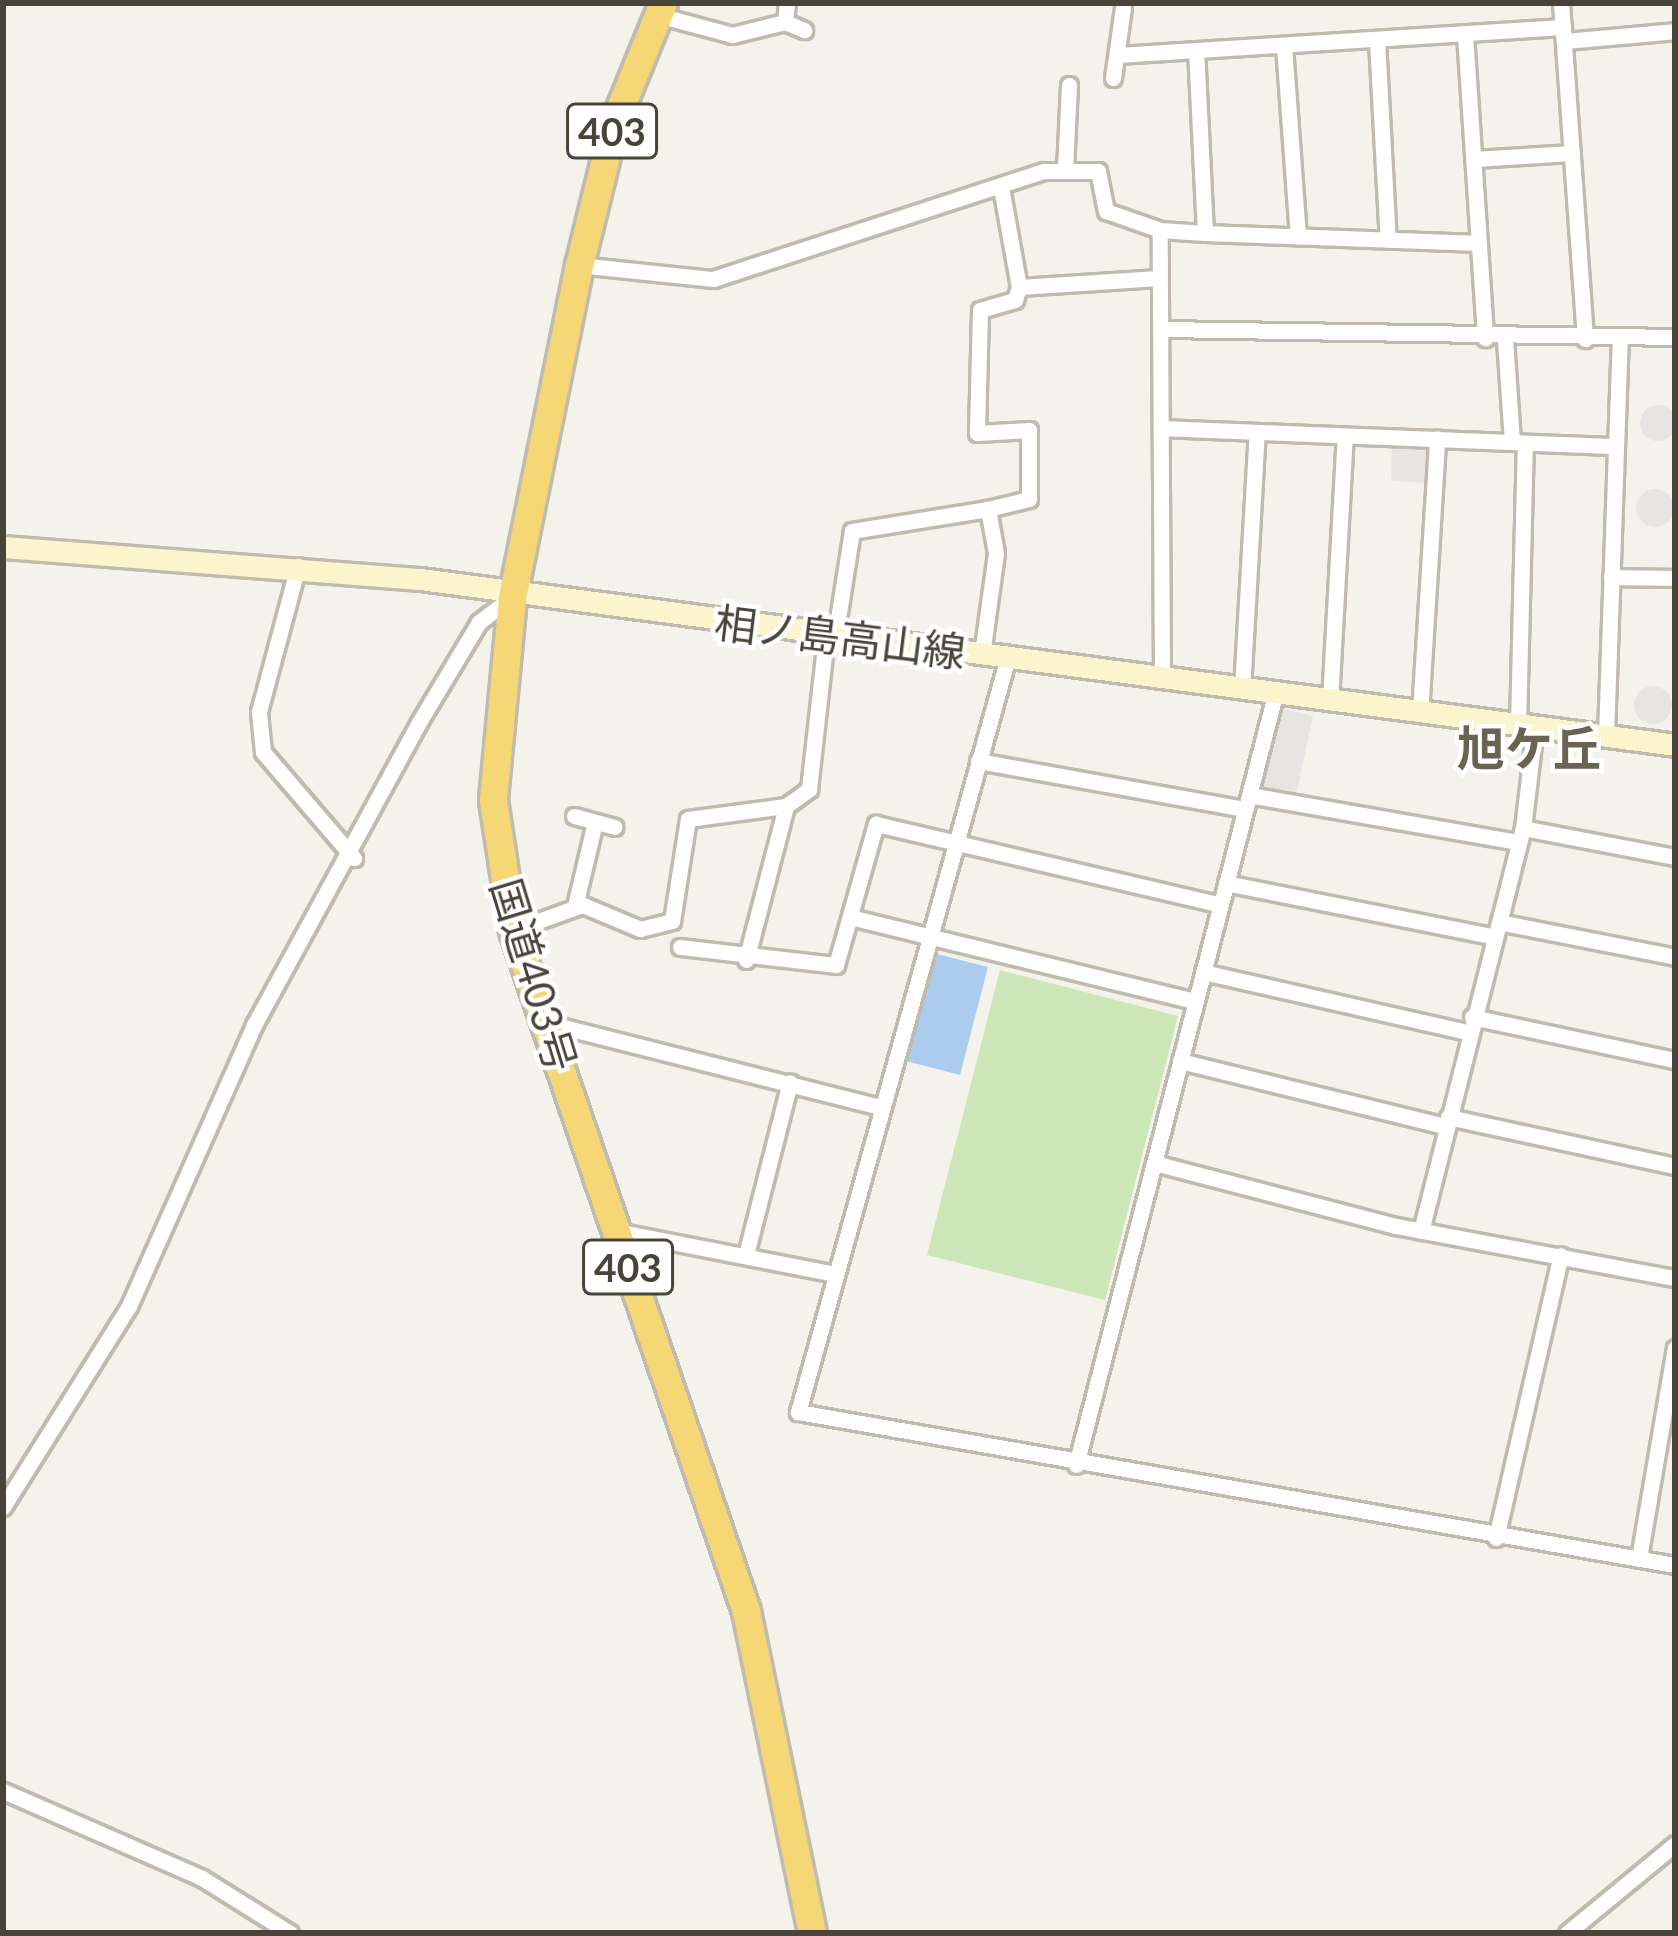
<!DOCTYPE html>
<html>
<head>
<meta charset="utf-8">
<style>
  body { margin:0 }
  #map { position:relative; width:1678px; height:1936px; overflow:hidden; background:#f4f3eb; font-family:Lato,"Noto Sans JP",sans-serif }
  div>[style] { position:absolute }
  .green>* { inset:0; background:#cce6b7 }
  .parking>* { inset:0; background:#e7e5e2 }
  .round { border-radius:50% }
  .water>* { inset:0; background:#accced }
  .roads { filter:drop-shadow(3px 0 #c0bbae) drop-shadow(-3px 0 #c0bbae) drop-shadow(0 3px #c0bbae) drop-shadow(0 -3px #c0bbae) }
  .street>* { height:15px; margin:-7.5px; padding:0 7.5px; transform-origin:7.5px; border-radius:7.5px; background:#fff }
  .secondary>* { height:21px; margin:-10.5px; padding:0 10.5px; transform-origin:10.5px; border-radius:10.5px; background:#fbf5ce }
  .highway>* { height:27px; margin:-13.5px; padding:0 13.5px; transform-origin:13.5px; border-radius:13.5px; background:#f5d776 }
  span { translate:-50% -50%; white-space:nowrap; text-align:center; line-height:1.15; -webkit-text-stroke:9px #fff; paint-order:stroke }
  .shield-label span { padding:3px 9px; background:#fff; border:3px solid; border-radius:9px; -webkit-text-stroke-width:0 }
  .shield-label { font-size:39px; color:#484439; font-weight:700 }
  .street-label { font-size:42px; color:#484439 }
  .quarter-label { font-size:48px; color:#6b6351; font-weight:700 }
  .frame { position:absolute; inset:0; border:6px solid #484439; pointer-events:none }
</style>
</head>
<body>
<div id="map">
  <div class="green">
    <div style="clip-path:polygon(1000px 970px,1178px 1016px,1105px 1300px,927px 1255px)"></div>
  </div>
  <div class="parking">
    <div class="round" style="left:1640px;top:405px;width:36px;height:36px"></div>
    <div style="clip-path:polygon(1392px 444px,1432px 446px,1430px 483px,1391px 481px)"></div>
    <div class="round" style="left:1636px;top:489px;width:38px;height:38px"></div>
    <div class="round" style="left:1634px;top:686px;width:38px;height:38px"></div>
    <div style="clip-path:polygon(1279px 708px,1313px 716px,1296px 795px,1260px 791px)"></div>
  </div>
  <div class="water">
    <div style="clip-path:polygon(933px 953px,988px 967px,960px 1075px,906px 1061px)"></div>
  </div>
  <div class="roads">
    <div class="street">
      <div style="left:1561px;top:3px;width:337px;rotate:85.9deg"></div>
      <div style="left:658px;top:15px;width:77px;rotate:15.1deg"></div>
      <div style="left:732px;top:35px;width:55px;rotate:-13.8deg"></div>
      <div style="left:785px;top:22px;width:21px;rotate:23deg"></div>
      <div style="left:785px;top:22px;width:19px;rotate:-84deg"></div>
      <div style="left:1465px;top:34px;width:305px;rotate:86.2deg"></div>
      <div style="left:1377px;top:40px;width:200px;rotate:86.9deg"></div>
      <div style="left:1564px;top:41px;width:111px;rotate:-5.1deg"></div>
      <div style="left:1284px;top:46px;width:191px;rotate:85.8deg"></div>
      <div style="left:1117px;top:55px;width:447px;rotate:-3.6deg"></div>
      <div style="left:1113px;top:78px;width:71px;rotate:-81.9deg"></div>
      <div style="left:1474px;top:159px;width:98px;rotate:-3.5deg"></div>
      <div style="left:1065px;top:170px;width:85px;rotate:-87.3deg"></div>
      <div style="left:1001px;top:187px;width:102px;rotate:79.8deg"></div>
      <div style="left:1019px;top:287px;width:140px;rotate:-3.7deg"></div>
      <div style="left:1205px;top:233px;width:274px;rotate:2.1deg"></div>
      <div style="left:579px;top:265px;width:135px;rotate:6deg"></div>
      <div style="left:713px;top:279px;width:348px;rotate:-18.1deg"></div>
      <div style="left:1044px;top:171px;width:54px"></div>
      <div style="left:1098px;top:171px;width:41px;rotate:78.7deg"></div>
      <div style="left:1106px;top:211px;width:57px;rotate:19.4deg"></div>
      <div style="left:1161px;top:329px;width:514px;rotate:0.89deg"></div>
      <div style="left:1505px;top:339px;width:103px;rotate:86.1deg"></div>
      <div style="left:1161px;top:428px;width:455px;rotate:2.3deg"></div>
      <div style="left:298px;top:566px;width:151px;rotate:105deg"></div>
      <div style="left:259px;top:712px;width:40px;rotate:84.3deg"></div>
      <div style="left:263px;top:752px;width:140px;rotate:49.4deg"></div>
      <div style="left:1611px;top:577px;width:64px;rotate:0.9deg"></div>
      <div style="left:835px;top:638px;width:108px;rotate:-81deg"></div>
      <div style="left:852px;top:531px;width:138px;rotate:-9.2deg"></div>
      <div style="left:982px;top:654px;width:102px;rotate:-82.1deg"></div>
      <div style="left:996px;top:553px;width:45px;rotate:-100.3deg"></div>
      <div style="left:988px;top:509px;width:42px;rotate:-13.7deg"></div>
      <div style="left:1029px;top:499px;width:69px;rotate:-90deg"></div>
      <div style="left:1029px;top:430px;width:52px;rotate:176.7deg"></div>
      <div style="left:977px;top:433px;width:123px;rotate:-88.6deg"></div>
      <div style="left:980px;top:310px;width:36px;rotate:-16deg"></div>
      <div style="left:1015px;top:300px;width:14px;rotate:-73deg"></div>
      <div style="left:1008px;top:657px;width:784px;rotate:105.54deg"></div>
      <div style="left:798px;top:1412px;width:890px;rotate:9.9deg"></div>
      <div style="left:1162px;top:677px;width:447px;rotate:-90.3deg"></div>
      <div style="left:1160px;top:230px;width:45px;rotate:3.8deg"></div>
      <div style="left:1205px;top:233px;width:181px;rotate:-92.8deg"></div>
      <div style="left:1242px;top:689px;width:257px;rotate:-86.7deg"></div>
      <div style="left:1330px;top:701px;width:265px;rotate:-86.8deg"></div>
      <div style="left:1420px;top:713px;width:275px;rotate:-86.4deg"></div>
      <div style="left:1518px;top:725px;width:282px;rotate:-88.6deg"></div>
      <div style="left:1606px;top:735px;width:397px;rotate:-88deg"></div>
      <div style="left:978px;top:761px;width:271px;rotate:10.2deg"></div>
      <div style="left:1249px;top:795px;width:272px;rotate:9.9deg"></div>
      <div style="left:574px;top:816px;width:42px;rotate:15deg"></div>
      <div style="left:1523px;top:828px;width:155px;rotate:10.8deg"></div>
      <div style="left:1226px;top:883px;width:271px;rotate:11.3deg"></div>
      <div style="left:575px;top:906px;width:86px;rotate:-76.6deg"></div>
      <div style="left:850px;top:917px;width:355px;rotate:13.7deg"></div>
      <div style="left:1499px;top:922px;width:179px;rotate:11.2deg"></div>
      <div style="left:513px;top:930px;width:74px;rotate:-19.7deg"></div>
      <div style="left:583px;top:905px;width:62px;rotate:22.8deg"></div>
      <div style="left:640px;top:929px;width:33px;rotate:-14deg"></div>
      <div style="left:672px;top:921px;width:103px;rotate:-81.1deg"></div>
      <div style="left:688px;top:819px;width:99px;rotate:-7.6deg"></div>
      <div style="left:786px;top:806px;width:29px;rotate:-36deg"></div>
      <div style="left:809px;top:789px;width:153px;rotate:-83.6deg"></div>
      <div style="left:680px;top:947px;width:157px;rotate:6.6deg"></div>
      <div style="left:836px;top:965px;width:147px;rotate:-74.2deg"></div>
      <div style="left:876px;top:824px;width:353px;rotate:13.2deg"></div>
      <div style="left:746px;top:960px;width:159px;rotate:-75.4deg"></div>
      <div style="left:1203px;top:972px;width:272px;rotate:12.8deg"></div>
      <div style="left:1472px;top:1017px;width:208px;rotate:12deg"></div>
      <div style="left:548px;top:1023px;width:342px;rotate:14.2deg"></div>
      <div style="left:1180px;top:1061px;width:273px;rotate:13.8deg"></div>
      <div style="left:1448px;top:1117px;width:232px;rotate:12.2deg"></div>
      <div style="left:1154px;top:1163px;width:250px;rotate:14.6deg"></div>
      <div style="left:1396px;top:1226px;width:284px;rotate:10.6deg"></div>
      <div style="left:616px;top:1231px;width:223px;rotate:11.1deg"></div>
      <div style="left:1421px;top:1231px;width:416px;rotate:-75.8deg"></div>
      <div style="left:1523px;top:828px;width:102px;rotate:-83.2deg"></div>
      <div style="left:747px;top:1251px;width:174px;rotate:-75.7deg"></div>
      <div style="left:1076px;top:1465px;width:795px;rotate:-75.51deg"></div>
      <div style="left:3px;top:1507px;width:237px;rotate:-57.9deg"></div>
      <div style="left:129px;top:1306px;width:308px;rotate:-66deg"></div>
      <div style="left:254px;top:1025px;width:343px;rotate:-61.4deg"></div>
      <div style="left:418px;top:724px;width:119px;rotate:-59.1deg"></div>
      <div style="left:479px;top:622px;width:40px;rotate:-37deg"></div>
      <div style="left:1496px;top:1538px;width:290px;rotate:-77.1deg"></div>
      <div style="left:1639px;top:1558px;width:213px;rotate:-80.3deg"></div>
      <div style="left:3px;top:1791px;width:217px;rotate:23.6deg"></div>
      <div style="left:202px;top:1878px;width:104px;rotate:32deg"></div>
      <div style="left:1567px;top:1933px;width:140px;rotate:-39.5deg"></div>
    </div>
    <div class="secondary">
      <div style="left:3px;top:547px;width:418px;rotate:4.4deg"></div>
      <div style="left:420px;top:579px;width:1266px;rotate:7.53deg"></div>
    </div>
    <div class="highway">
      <div style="left:663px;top:3px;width:130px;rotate:112.2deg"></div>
      <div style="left:614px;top:123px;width:146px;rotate:103.8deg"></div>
      <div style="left:579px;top:265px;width:340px;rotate:101.4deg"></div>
      <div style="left:512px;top:598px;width:203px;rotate:95.4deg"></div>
      <div style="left:493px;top:800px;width:132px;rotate:81.3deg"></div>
      <div style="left:513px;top:930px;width:720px;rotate:71.11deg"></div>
      <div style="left:746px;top:1611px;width:329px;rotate:78.4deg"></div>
    </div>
  </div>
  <div class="shield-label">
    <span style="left:612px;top:131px">403</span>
    <span style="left:628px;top:1267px">403</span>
  </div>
  <div class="street-label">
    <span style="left:840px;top:637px;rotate:7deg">相ノ島高山線</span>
    <span style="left:534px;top:975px;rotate:73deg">国道403号</span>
  </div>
  <div class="quarter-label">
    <span style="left:1529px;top:748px">旭ケ丘</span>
  </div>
  <div class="frame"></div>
</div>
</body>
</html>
